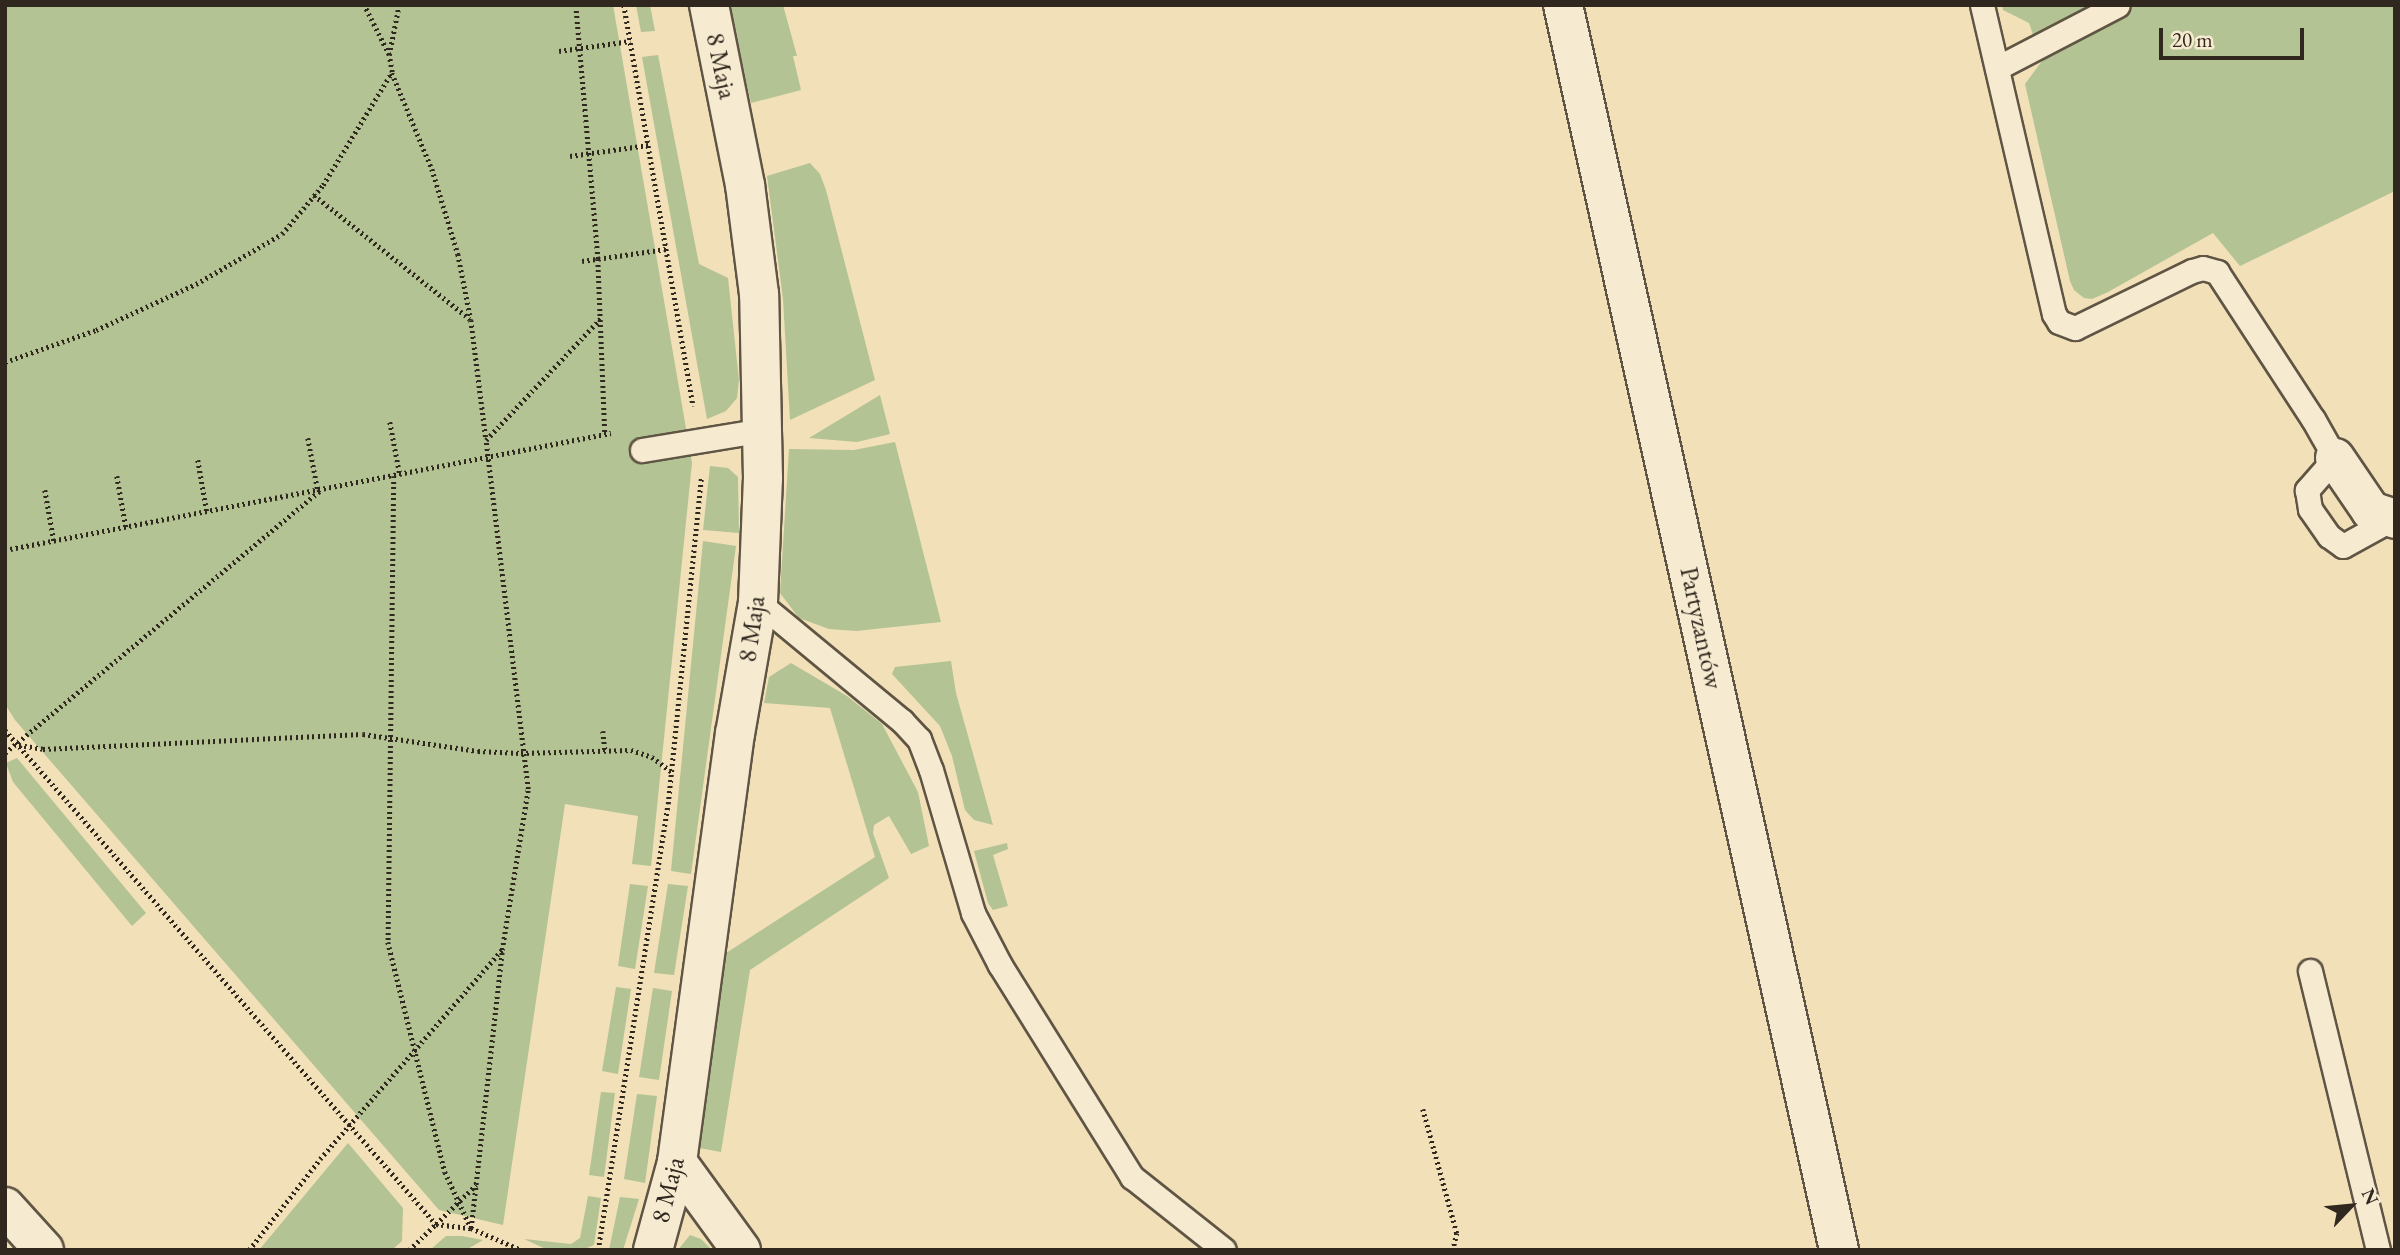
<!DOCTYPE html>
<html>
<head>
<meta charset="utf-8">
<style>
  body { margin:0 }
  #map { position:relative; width:2400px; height:1255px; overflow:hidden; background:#f1e0b8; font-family:"EB Garamond",serif }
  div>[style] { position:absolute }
  .green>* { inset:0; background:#b3c394 }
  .path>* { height:4.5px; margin-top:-2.25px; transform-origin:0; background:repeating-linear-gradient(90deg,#30271e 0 2px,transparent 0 5.5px) }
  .roads { filter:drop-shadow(2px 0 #605544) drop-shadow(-2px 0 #605544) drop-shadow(0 2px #605544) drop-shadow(0 -2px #605544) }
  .lane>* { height:23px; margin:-11.5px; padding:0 11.5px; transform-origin:11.5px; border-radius:11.5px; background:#f6ebd1 }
  .street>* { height:38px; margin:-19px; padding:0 19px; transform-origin:19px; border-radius:19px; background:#f6ebd1 }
  .secondary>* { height:38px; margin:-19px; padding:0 19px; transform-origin:19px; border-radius:19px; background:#f6ebd1 }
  span { translate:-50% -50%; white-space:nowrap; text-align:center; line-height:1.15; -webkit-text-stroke:5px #f6ebd1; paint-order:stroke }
  .street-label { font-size:26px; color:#30271e }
  .frame { position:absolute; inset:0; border:7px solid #30271e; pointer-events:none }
  .north { position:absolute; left:2316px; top:1171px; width:70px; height:70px; -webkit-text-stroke:5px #f6ebd1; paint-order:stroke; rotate:64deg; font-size:19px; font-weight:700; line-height:28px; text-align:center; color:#30271e }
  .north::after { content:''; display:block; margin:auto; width:24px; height:32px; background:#30271e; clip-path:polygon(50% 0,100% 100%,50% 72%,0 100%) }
  .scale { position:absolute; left:2159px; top:28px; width:145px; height:32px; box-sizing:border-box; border:4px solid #30271e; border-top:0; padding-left:9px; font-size:21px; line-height:24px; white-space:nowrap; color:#30271e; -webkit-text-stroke:5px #f6ebd1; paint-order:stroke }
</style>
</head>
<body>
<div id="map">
  <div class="green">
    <div style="clip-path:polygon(5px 5px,613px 5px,692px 463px,651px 866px,632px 864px,638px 816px,565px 804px,503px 1225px,439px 1210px,15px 720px,5px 704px)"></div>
    <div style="clip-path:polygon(636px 5px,650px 5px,655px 31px,641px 32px)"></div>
    <div style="clip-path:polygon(729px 5px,783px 5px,797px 56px,793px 56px,801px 90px,751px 103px)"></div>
    <div style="clip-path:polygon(2002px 5px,2395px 5px,2395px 191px,2240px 266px,2213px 233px,2108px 292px,2092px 299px,2084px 298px,2074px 290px,2070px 281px,2025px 84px,2042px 61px,2029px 23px,2003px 10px)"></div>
    <div style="clip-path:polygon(658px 55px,699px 264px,728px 278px,739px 380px,737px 398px,726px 411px,707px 419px,642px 57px)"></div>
    <div style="clip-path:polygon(810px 163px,820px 174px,826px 190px,875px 380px,790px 420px,783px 299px,767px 176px)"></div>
    <div style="clip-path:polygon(880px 395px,890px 434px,857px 442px,809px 438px)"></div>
    <div style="clip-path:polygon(895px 442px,941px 622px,856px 631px,829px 629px,799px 618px,780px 593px,789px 449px,854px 450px)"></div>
    <div style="clip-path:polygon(710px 466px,728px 468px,738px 477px,739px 533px,703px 530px)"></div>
    <div style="clip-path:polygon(703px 541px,736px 546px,691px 874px,671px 871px)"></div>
    <div style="clip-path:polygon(951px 661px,956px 693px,993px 825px,974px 820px,965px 810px,952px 756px,940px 726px,892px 674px,895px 667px)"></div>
    <div style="clip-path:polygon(791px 663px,847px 696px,882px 724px,918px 792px,929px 846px,911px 854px,889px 816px,874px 825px,873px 833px,889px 878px,750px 970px,721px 1152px,699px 1148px,723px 955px,875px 857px,830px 708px,764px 703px,769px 677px)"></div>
    <div style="clip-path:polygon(17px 758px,146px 913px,132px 926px,13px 782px,6px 763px)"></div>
    <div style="clip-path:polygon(1007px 843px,1008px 849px,993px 855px,1008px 906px,993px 910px,988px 903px,974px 851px)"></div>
    <div style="clip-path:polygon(630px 884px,648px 886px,635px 969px,618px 966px)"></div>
    <div style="clip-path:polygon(668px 884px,688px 886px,674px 975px,654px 973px)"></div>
    <div style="clip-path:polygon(616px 987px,631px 989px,618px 1074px,602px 1071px)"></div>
    <div style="clip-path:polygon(653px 988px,672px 991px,659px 1080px,639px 1077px)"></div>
    <div style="clip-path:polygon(601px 1092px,615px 1093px,604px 1177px,589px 1175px)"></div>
    <div style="clip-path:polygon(637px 1094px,657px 1096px,645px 1183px,624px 1179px)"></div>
    <div style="clip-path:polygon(348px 1143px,403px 1208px,402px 1241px,392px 1250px,259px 1250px)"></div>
    <div style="clip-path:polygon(588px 1196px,601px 1198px,594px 1245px,582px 1250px,548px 1250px,524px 1239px,571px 1244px,580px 1238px)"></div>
    <div style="clip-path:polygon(620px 1197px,639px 1199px,623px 1250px,609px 1250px)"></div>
    <div style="clip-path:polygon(690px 1235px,701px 1239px,712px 1250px,678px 1250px)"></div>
    <div style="clip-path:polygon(446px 1236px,462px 1236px,483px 1240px,466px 1250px,430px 1250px)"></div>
  </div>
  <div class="path">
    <div style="left:576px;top:5px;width:255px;rotate:85deg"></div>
    <div style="left:598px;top:259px;width:175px;rotate:87.7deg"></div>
    <div style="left:624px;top:5px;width:407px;rotate:80.2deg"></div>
    <div style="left:559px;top:51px;width:72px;rotate:-8deg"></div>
    <div style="left:389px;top:55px;width:51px;rotate:-78.7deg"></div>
    <div style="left:392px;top:73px;width:104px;rotate:67.4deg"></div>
    <div style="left:432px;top:169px;width:89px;rotate:73deg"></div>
    <div style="left:458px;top:254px;width:67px;rotate:78.9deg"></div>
    <div style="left:471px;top:320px;width:119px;rotate:82.8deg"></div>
    <div style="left:570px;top:156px;width:79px;rotate:-8deg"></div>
    <div style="left:314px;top:195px;width:199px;rotate:38.5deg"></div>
    <div style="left:582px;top:261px;width:85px;rotate:-8.1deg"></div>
    <div style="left:5px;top:362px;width:96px;rotate:-19.4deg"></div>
    <div style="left:96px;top:330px;width:110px;rotate:-24.7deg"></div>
    <div style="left:196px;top:284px;width:99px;rotate:-30.2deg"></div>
    <div style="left:282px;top:234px;width:64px;rotate:-50.1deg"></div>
    <div style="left:323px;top:185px;width:132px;rotate:-58.6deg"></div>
    <div style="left:392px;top:72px;width:17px;rotate:-100deg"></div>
    <div style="left:389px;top:55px;width:56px;rotate:-116.6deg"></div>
    <div style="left:390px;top:422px;width:54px;rotate:79.3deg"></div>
    <div style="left:308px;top:438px;width:54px;rotate:79.3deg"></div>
    <div style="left:198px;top:460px;width:53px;rotate:80.2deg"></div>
    <div style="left:117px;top:476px;width:52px;rotate:80deg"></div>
    <div style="left:394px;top:476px;width:466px;rotate:90.7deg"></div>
    <div style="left:388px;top:942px;width:237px;rotate:76.1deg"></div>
    <div style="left:445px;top:1172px;width:62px;rotate:65.1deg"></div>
    <div style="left:471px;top:1228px;width:277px;rotate:-83.6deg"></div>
    <div style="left:45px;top:490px;width:52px;rotate:80deg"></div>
    <div style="left:5px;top:550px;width:617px;rotate:-10.93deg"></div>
    <div style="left:5px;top:730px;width:656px;rotate:48.9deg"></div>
    <div style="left:436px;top:1224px;width:56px;rotate:-44.3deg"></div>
    <div style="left:603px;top:731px;width:20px;rotate:84deg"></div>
    <div style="left:19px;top:745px;width:24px;rotate:9deg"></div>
    <div style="left:43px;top:749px;width:320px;rotate:-2.7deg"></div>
    <div style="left:363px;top:734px;width:116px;rotate:8.4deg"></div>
    <div style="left:478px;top:751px;width:43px;rotate:2.7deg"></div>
    <div style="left:521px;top:753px;width:110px;rotate:-1.6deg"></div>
    <div style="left:631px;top:750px;width:22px;rotate:18deg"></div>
    <div style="left:652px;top:757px;width:25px;rotate:37deg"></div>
    <div style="left:5px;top:753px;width:410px;rotate:-39.8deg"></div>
    <div style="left:1423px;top:1109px;width:129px;rotate:74.7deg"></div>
    <div style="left:1457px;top:1233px;width:17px;rotate:103deg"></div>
    <div style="left:249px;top:1250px;width:115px;rotate:-52deg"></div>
    <div style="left:320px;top:1159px;width:277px;rotate:-49deg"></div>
    <div style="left:502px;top:950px;width:163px;rotate:-80.8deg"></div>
    <div style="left:528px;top:789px;width:352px;rotate:-96.9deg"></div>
    <div style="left:486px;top:440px;width:168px;rotate:-46.7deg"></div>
    <div style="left:409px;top:1250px;width:37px;rotate:-44deg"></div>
    <div style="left:436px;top:1224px;width:35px;rotate:7deg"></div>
    <div style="left:471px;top:1228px;width:55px;rotate:23.7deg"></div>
    <div style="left:598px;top:1250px;width:451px;rotate:-81.1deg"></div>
    <div style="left:668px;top:804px;width:329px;rotate:-84.2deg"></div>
  </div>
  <div class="roads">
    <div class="lane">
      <div style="left:1982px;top:5px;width:317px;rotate:76.9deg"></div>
      <div style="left:2054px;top:314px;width:9px;rotate:58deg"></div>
      <div style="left:2059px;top:322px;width:17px;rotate:21deg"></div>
      <div style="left:2075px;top:328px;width:130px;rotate:-26deg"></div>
      <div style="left:2192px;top:271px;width:11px;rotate:-15deg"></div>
      <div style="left:2203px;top:268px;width:15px;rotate:16deg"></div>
      <div style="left:2217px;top:272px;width:176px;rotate:56.9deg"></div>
      <div style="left:2313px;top:419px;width:45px;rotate:60.6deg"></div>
      <div style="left:2335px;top:458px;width:43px;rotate:131.2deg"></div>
      <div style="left:2307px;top:490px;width:19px;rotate:81deg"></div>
      <div style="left:2310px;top:509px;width:33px;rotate:55deg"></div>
      <div style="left:2329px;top:536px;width:17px;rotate:36deg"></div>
      <div style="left:2343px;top:546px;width:54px;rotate:-29deg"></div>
      <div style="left:1997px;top:68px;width:136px;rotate:-27.5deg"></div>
      <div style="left:642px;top:450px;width:123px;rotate:-9.4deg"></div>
      <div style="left:758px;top:602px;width:187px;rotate:39.6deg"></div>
      <div style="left:902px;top:721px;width:25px;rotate:47deg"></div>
      <div style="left:919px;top:739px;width:33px;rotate:69deg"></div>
      <div style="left:931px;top:770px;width:149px;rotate:73.6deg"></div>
      <div style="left:973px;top:913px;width:59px;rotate:62.6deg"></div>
      <div style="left:1000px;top:965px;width:250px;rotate:58.1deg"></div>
      <div style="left:1132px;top:1177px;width:117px;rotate:38.4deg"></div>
      <div style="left:2310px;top:971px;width:287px;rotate:76.3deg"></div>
    </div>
    <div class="street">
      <div style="left:2335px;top:458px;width:64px;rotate:55.8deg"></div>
      <div style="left:2371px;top:511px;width:25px;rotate:18deg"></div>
      <div style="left:677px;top:1162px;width:109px;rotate:54deg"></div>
      <div style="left:653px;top:1250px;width:91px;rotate:-74.7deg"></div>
      <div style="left:677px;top:1162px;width:432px;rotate:-82.3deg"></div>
      <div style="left:735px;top:734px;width:134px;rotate:-80.1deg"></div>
      <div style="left:758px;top:602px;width:124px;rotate:-87.7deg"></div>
      <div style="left:763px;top:478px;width:184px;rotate:-91.2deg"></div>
      <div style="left:759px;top:294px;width:110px;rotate:-97.3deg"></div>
      <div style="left:745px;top:185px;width:184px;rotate:-101.3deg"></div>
    </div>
    <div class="secondary">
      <div style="left:1563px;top:5px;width:1275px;rotate:77.5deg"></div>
      <div style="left:5px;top:1207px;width:58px;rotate:47.8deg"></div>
    </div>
  </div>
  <div class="street-label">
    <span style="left:721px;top:66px;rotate:78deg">8 Maja</span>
    <span style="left:1701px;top:628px;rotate:78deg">Partyzantów</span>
    <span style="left:752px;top:629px;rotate:-82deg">8 Maja</span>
    <span style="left:668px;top:1190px;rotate:-76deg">8 Maja</span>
  </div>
  <div class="frame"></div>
  <div class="north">N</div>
  <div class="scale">20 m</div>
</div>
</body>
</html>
